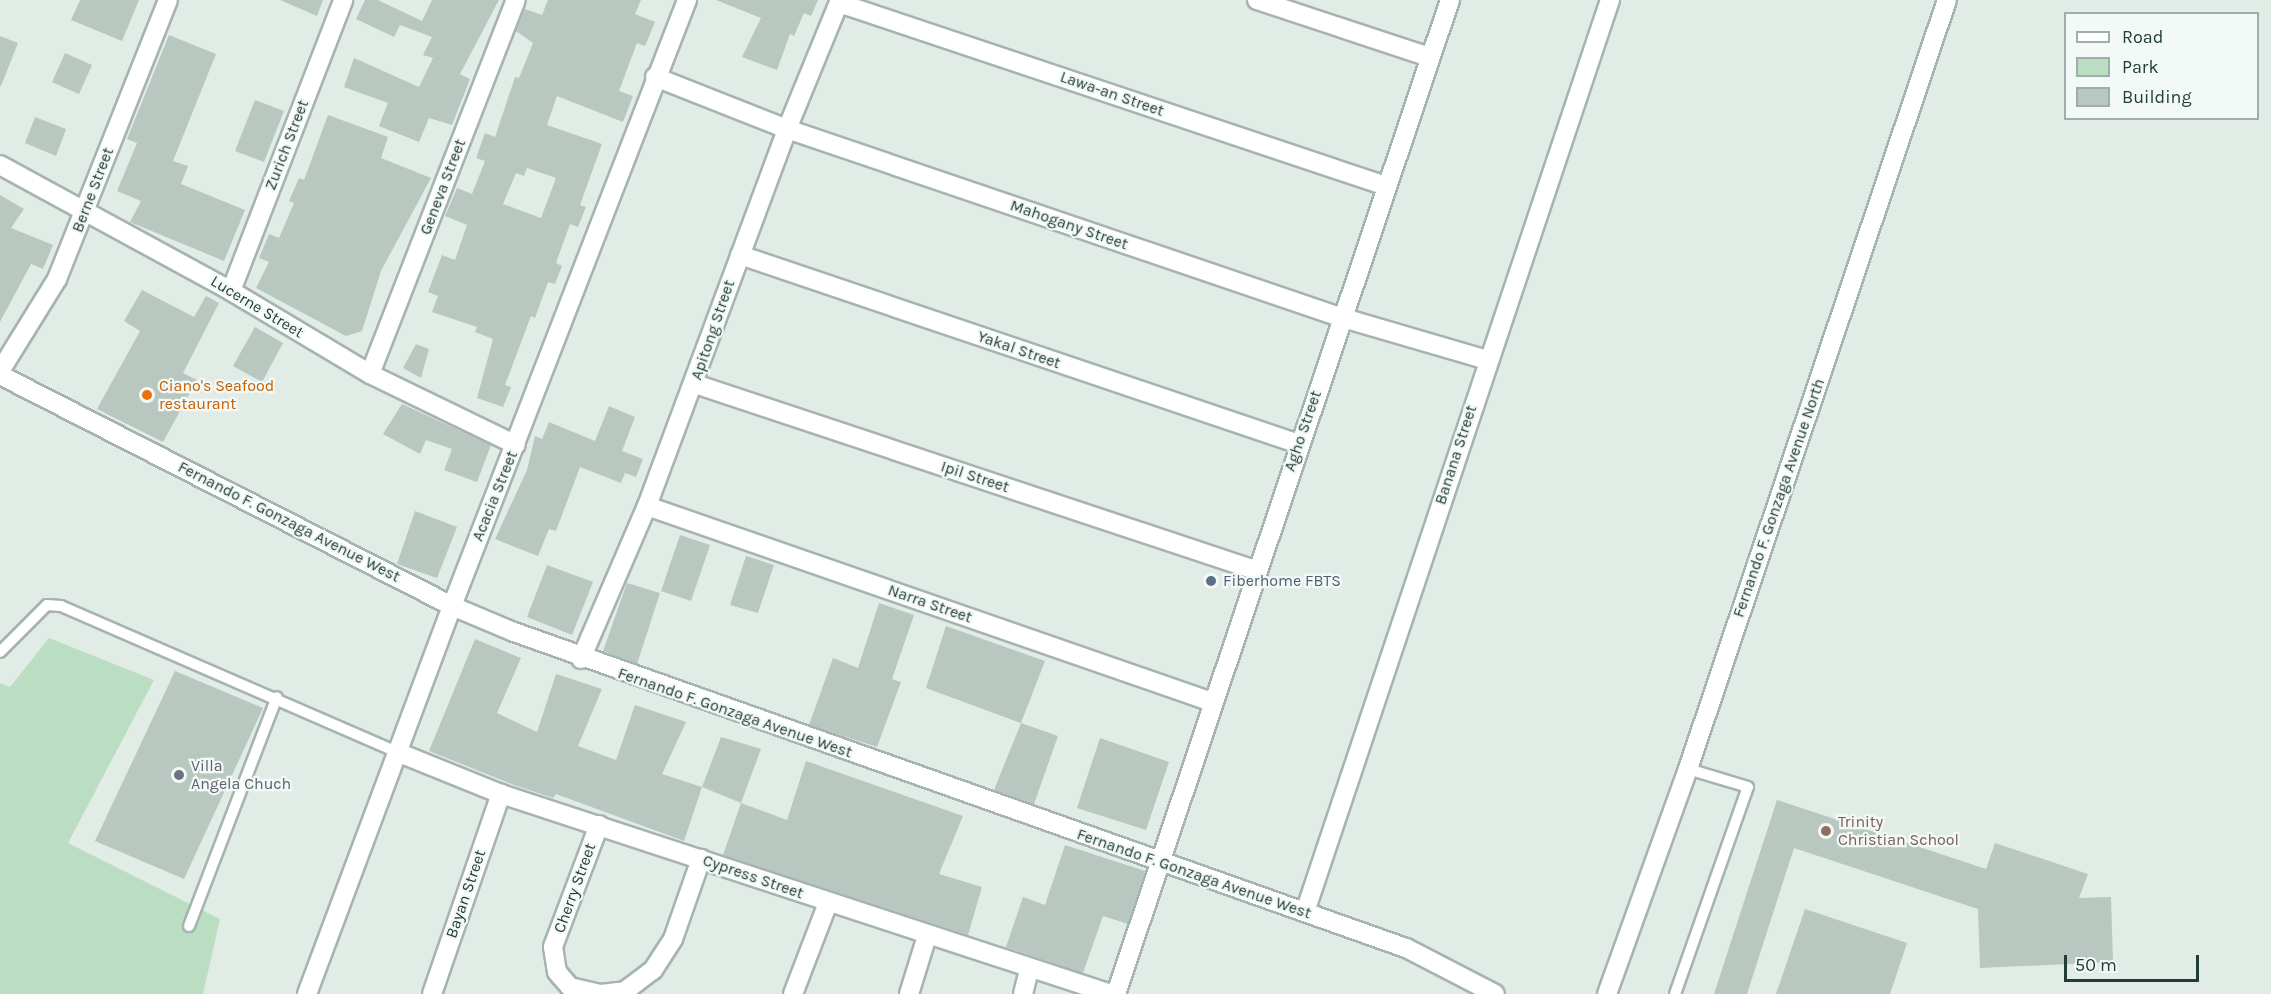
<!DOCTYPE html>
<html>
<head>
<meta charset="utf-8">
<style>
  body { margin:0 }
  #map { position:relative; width:2271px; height:994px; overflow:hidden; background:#e2ece7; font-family:Karla,sans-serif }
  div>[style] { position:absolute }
  .green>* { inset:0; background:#bbdec2 }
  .building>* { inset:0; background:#b8c7c0 }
  .roads { filter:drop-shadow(2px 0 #a5b4ae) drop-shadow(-2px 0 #a5b4ae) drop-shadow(0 2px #a5b4ae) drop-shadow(0 -2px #a5b4ae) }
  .lane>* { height:10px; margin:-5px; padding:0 5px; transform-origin:5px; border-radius:5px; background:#fff }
  .street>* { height:18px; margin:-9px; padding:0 9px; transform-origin:9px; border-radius:9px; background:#fff }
  .secondary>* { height:18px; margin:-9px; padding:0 9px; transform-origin:9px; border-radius:9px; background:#fff }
  .dots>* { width:16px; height:16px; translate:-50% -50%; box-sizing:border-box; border:3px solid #f3f9f6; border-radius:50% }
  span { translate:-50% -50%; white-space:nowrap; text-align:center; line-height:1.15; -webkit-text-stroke:4.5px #f3f9f6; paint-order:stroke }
  .street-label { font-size:16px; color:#223e34 }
  .food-label { font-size:16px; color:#c56008 }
  .left { translate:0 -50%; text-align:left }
  .service-label { font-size:16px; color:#4e5e75 }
  .worship-label { font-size:16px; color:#5b616d }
  .education-label { font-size:16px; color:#785e54 }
  .legend { position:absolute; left:2064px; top:12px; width:195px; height:108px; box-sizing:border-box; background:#f3f9f6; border:2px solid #9faea8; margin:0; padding:8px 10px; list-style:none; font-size:18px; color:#223e34 }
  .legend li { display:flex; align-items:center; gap:12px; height:30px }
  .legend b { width:30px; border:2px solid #9faea8 }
  .scale { position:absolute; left:2064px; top:955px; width:135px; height:27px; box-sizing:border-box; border:3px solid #223e34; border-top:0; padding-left:8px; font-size:18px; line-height:21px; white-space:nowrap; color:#223e34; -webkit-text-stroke:4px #f3f9f6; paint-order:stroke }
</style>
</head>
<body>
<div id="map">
  <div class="green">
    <div style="clip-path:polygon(49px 638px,154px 680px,68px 843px,220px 919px,203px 994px,0 994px,0 683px,10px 687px)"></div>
  </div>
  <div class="building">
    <div style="clip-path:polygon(80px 0,139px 0,122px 41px,71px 20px)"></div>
    <div style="clip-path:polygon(280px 0,323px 0,317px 16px)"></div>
    <div style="clip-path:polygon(365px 0,378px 0,422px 21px,432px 0,499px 0,460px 74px,470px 79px,452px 125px,429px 118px,419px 142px,379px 126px,388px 103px,344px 87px,354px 58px,419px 87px,433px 58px,423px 55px,432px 37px,400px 25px,394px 37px,356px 19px)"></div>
    <div style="clip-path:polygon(evenodd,548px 0,641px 0,635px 14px,655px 22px,645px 46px,637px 43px,619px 91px,633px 96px,623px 122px,557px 96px,547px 125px,602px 144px,580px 205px,586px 207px,578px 227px,570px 224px,556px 263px,562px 266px,555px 284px,548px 282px,535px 318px,531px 316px,505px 385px,511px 387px,503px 407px,477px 398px,493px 339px,475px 332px,477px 327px,432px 312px,438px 296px,428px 292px,442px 255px,455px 260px,467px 225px,445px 216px,457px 188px,472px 194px,485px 161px,476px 158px,485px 133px,495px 137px,515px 77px,519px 78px,533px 43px,516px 31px,525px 9px,542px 15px,548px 0,527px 168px,556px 178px,541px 218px,503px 204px,516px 173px,524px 176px,527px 168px)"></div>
    <div style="clip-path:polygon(716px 0,818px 0,811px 16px,804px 13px,794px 36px,790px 34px,777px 70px,742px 57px,761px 18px)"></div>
    <div style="clip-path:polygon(169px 35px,216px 54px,173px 161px,188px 166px,181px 184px,245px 210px,224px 261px,130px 222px,141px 201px,117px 191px,137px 143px,127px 139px)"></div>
    <div style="clip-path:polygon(0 36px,18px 43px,1px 86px,0 86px)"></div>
    <div style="clip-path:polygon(65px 53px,92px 65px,79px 94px,52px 82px)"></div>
    <div style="clip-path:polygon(255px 100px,284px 111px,264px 162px,235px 151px)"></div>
    <div style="clip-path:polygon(328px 115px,388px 137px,381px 158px,431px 178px,381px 271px,362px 331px,346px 336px,256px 288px,269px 262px,259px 258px,269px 234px,279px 238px,294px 203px,289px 201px,299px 178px,304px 180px)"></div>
    <div style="clip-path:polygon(35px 117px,66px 129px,56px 156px,25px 143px)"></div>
    <div style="clip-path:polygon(0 195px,24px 209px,11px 228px,53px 245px,43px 269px,31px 264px,0 322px)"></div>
    <div style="clip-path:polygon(142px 290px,194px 317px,206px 296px,219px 303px,183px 373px,197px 380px,163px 442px,97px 409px,140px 331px,124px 321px)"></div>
    <div style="clip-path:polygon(255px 327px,283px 343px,262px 382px,233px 366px)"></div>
    <div style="clip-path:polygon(416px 344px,429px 349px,421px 378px,403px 368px)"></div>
    <div style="clip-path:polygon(402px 404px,491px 445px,477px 482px,444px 470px,452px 449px,426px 440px,420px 454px,383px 434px)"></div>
    <div style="clip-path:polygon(609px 406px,635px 417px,622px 451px,643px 459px,636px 477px,625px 473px,621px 483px,580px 467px,556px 531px,549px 529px,538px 556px,495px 539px,527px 470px,535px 436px,542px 439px,549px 422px,595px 441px)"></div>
    <div style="clip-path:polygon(415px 511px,457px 527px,437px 578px,397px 564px)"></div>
    <div style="clip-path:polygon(680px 535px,710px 545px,691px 601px,661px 591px)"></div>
    <div style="clip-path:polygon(746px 556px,774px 565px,758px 613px,730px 605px)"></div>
    <div style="clip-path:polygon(547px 565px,593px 582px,572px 635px,527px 617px)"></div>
    <div style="clip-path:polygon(627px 583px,660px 593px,637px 664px,603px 651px)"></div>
    <div style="clip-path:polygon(879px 603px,914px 615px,892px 679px,901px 682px,877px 747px,809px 725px,833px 658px,858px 668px)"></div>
    <div style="clip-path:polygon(946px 626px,1045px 661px,1021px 723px,926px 688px)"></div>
    <div style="clip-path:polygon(475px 639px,521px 658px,497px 713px,537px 732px,556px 674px,602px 689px,578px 746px,616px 760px,635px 705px,686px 722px,662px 774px,702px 787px,684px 841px,556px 794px,553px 798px,514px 785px,429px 751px)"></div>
    <div style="clip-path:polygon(175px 671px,263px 708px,184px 879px,95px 841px)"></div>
    <div style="clip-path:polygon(1021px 723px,1058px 736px,1034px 804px,994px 790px)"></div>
    <div style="clip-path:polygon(721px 737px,761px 749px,741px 803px,702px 787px)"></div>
    <div style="clip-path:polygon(1100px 738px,1169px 762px,1146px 830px,1077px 808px)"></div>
    <div style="clip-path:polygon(806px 761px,963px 816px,939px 874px,982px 887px,968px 935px,723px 855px,741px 803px,787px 820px)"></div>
    <div style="clip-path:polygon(1777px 800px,1986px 869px,1995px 843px,2088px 874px,2079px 898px,2111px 897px,2113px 962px,1980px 968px,1978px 909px,1794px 848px,1747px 994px,1714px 994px)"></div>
    <div style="clip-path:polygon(1065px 845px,1145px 871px,1128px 924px,1103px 916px,1083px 973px,1006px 947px,1023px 897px,1045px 905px)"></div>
    <div style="clip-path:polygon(1805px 909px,1907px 943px,1890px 994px,1776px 994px)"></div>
  </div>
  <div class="roads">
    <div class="lane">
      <div style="left:0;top:652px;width:66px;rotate:-45deg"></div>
      <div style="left:47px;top:605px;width:14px;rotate:4deg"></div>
      <div style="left:61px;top:606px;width:366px;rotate:23.5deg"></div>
      <div style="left:189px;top:926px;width:245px;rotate:-69deg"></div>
      <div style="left:1675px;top:994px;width:219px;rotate:-70.6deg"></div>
      <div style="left:1748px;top:787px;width:63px;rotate:-163.3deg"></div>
    </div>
    <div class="street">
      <div style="left:1257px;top:0;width:181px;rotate:18.3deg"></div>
      <div style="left:839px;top:3px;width:577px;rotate:18.5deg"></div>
      <div style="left:655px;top:77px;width:142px;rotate:21.5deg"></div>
      <div style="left:787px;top:129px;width:584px;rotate:18.78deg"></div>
      <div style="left:1340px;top:317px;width:153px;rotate:16.3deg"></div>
      <div style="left:0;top:165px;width:263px;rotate:28.6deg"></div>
      <div style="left:231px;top:291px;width:162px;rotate:30.8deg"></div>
      <div style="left:370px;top:374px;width:162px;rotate:25.9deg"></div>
      <div style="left:740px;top:255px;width:590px;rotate:18.68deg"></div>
      <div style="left:231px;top:291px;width:312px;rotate:-68.9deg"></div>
      <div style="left:370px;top:374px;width:401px;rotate:-68.7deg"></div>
      <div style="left:695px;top:384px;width:590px;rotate:18.37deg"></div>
      <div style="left:647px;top:506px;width:598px;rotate:19.13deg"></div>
      <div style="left:581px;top:659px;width:167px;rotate:-66.7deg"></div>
      <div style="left:647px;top:506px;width:402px;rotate:-69.6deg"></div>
      <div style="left:787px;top:129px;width:139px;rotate:-67.7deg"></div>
      <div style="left:397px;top:752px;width:112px;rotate:22deg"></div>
      <div style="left:501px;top:794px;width:642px;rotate:18.15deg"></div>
      <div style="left:599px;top:825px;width:130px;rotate:110.7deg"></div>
      <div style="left:553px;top:947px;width:25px;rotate:81deg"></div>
      <div style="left:557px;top:972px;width:20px;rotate:49deg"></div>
      <div style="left:570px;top:987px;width:31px;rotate:13deg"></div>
      <div style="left:1305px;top:912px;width:962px;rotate:-71.51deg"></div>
      <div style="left:307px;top:994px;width:414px;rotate:-69.5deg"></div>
      <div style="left:432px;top:994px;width:212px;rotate:-71deg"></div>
      <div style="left:601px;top:994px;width:24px;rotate:-7deg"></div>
      <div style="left:625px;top:991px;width:35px;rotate:-37deg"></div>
      <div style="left:653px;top:970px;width:37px;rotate:-57deg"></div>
      <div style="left:673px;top:939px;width:85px;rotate:-70.7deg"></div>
      <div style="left:793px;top:994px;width:97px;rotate:-69deg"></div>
      <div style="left:909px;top:994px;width:61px;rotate:-72.8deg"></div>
      <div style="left:1023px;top:994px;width:25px;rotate:-76deg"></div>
      <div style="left:1116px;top:994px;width:1049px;rotate:-71.43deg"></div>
    </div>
    <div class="secondary">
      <div style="left:0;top:371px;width:108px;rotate:-58.2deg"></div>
      <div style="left:57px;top:279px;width:300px;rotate:-68.3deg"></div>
      <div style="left:0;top:375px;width:508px;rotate:27.07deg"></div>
      <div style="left:452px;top:606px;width:67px;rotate:22.8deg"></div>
      <div style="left:514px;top:632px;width:946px;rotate:19.51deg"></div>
      <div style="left:1406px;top:948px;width:100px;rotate:27.3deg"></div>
      <div style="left:452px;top:606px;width:650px;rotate:-68.8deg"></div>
      <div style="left:1607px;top:994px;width:239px;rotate:-70.2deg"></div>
      <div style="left:1688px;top:769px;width:811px;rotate:-71.39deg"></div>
    </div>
  </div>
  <div class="dots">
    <div style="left:147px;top:395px;background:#e8710a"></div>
    <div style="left:1211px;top:581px;background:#5c6f8a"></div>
    <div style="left:179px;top:775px;background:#6b7280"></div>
    <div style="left:1826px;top:831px;background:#8d6e63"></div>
  </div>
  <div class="street-label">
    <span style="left:1112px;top:94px;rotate:19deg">Lawa-an Street</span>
    <span style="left:287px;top:145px;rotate:-69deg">Zurich Street</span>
    <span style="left:443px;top:187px;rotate:-69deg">Geneva Street</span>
    <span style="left:93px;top:190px;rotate:-69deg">Berne Street</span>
    <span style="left:1069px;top:225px;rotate:19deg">Mahogany Street</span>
    <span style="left:257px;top:307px;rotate:31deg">Lucerne Street</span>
    <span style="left:713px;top:330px;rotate:-71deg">Apitong Street</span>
    <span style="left:1019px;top:350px;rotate:19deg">Yakal Street</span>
    <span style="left:1303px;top:431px;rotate:-71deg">Agho Street</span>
    <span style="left:1456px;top:455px;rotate:-72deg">Banana Street</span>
    <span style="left:975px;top:477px;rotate:18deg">Ipil Street</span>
    <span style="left:495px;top:496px;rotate:-68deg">Acacia Street</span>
    <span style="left:1779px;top:498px;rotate:-71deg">Fernando F. Gonzaga Avenue North</span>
    <span style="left:289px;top:522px;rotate:27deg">Fernando F. Gonzaga Avenue West</span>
    <span style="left:930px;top:604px;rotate:19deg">Narra Street</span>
    <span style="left:735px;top:713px;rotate:19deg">Fernando F. Gonzaga Avenue West</span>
    <span style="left:1194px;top:874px;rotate:19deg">Fernando F. Gonzaga Avenue West</span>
    <span style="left:753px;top:877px;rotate:19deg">Cypress Street</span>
    <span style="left:575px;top:888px;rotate:-70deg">Cherry Street</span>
    <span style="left:466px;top:894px;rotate:-71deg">Bayan Street</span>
  </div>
  <div class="food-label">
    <span class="left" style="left:159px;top:395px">Ciano's Seafood<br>restaurant</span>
  </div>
  <div class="service-label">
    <span class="left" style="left:1223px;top:581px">Fiberhome FBTS</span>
  </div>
  <div class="worship-label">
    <span class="left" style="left:191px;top:775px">Villa<br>Angela Chuch</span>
  </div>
  <div class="education-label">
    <span class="left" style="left:1838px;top:831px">Trinity<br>Christian School</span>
  </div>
  <ul class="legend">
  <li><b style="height:8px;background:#fff"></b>Road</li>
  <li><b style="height:16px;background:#bbdec2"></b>Park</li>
  <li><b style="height:16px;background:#b8c7c0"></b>Building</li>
  </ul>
  <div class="scale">50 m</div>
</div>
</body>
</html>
